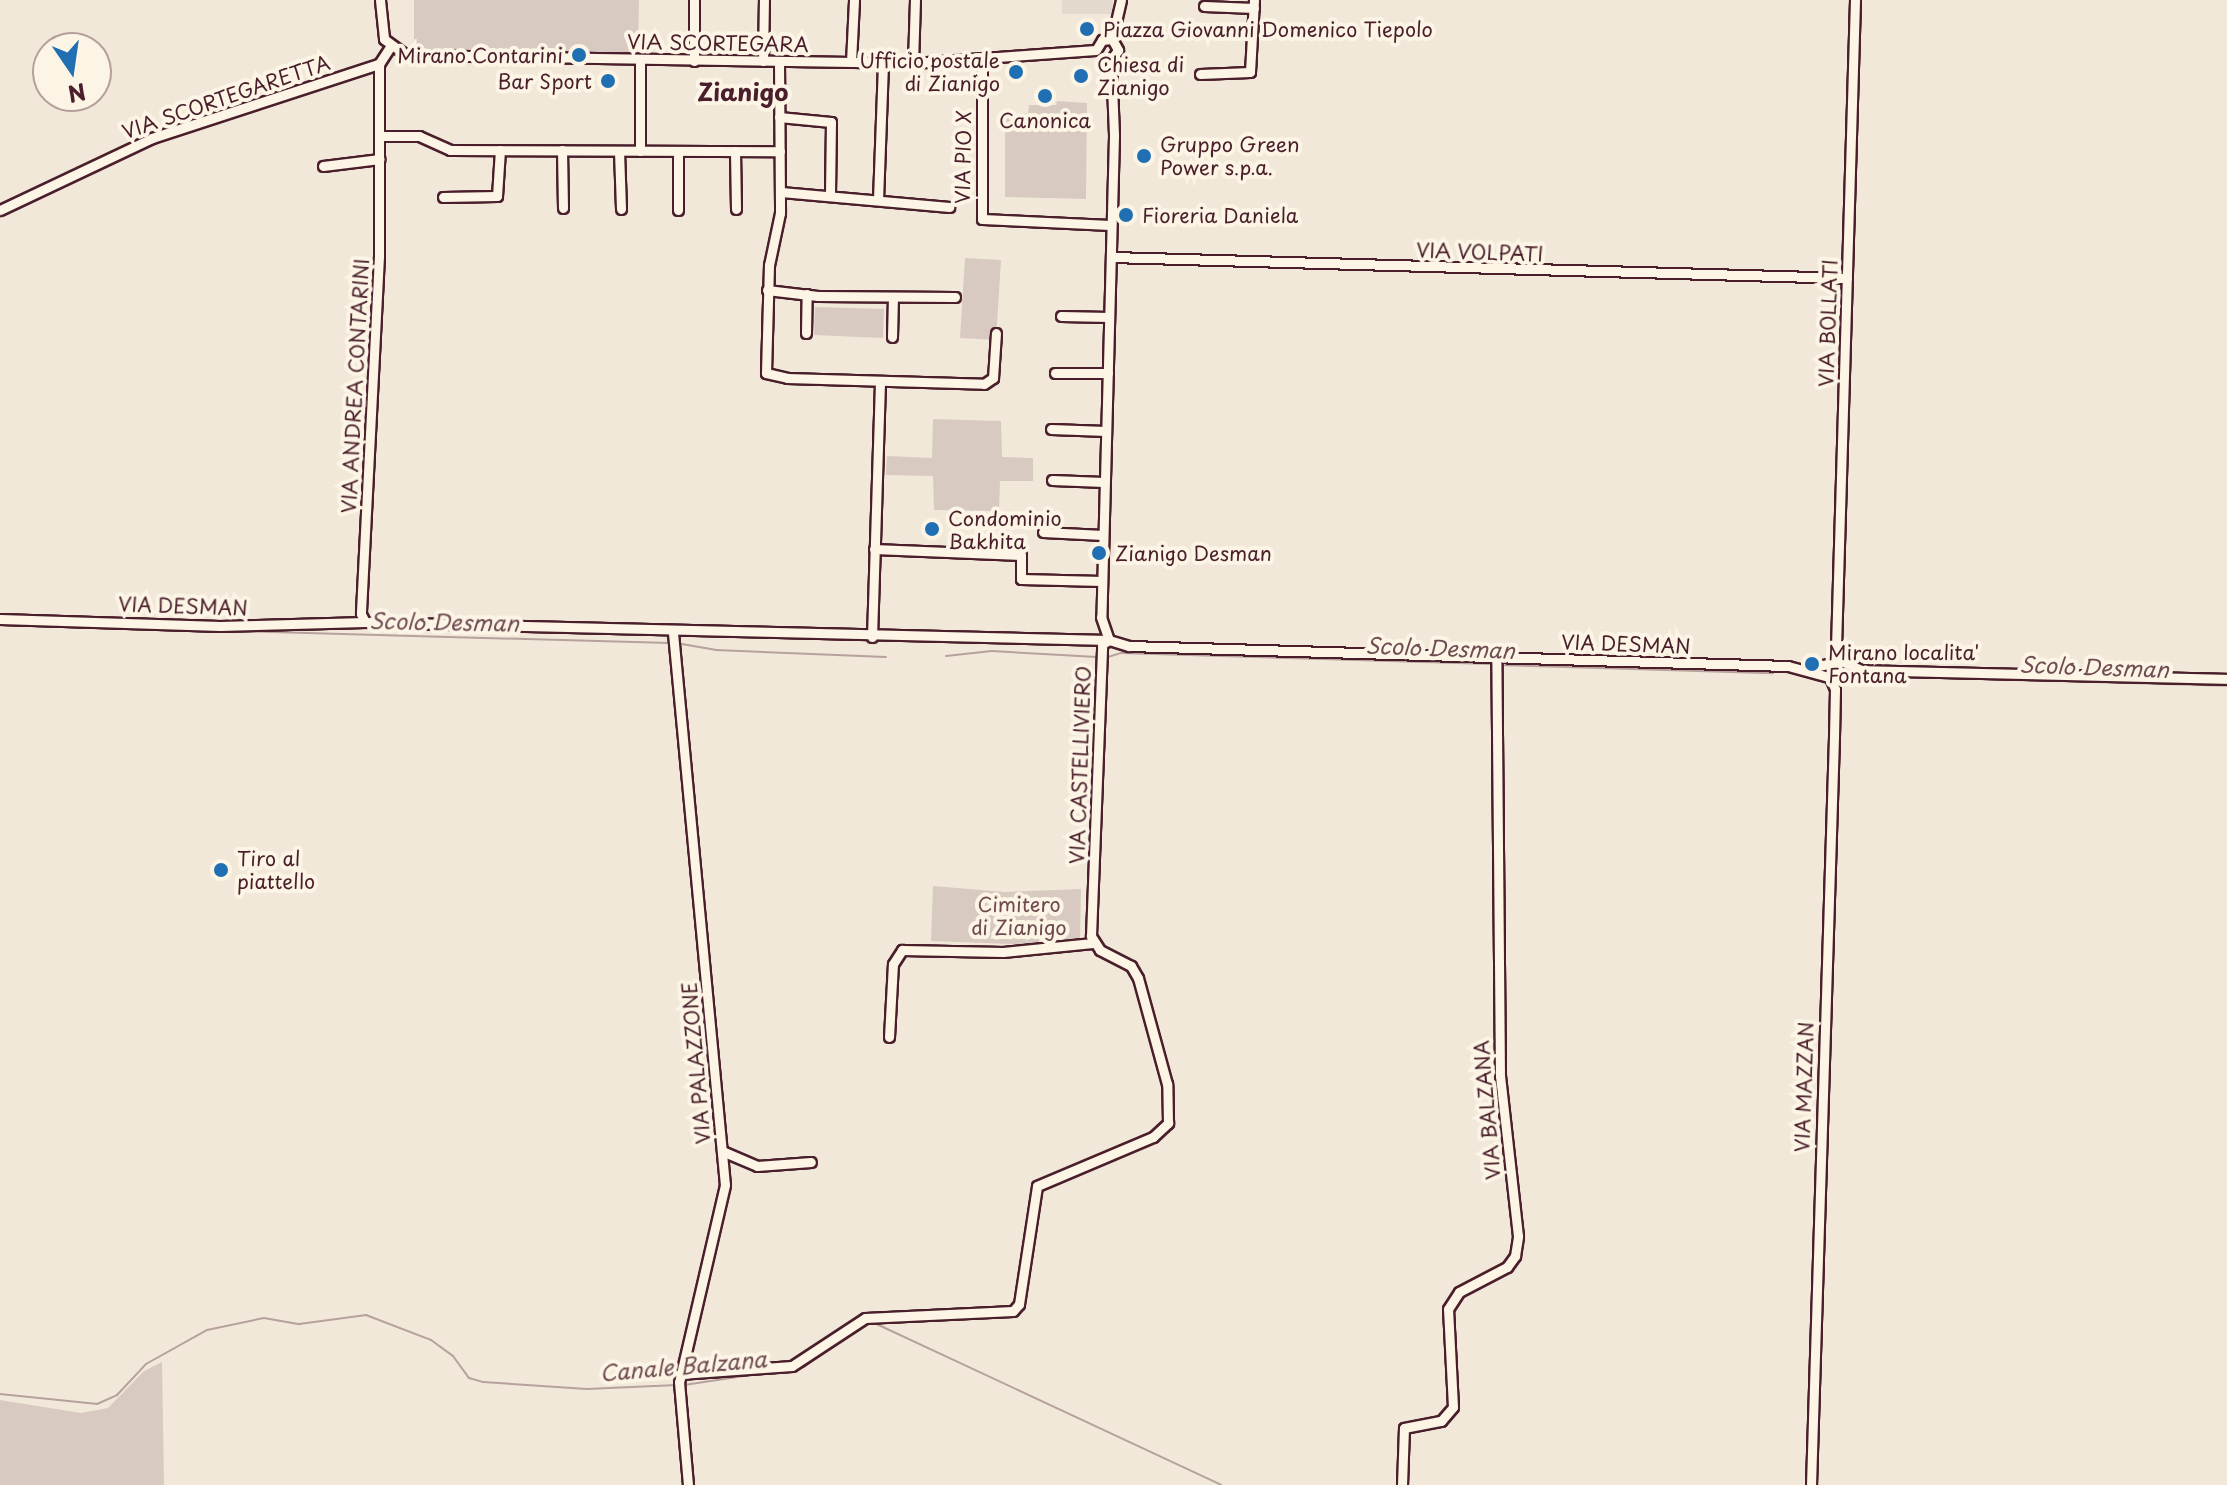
<!DOCTYPE html>
<html>
<head>
<meta charset="utf-8">
<style>
  body { margin:0 }
  #map { position:relative; width:2227px; height:1485px; overflow:hidden; background:#f1e8da; font-family:"Playpen Sans",sans-serif }
  div>[style] { position:absolute }
  .built>* { inset:0; background:#e4d9cd }
  .green>* { inset:0; background:#d8cac0 }
  .stream>* { height:2px; margin:-1px; padding:0 1px; transform-origin:1px; border-radius:1px; background:#b6a19c }
  .roads { filter:drop-shadow(2px 0 #4a1f2b) drop-shadow(-2px 0 #4a1f2b) drop-shadow(0 2px #4a1f2b) drop-shadow(0 -2px #4a1f2b) }
  .minor>* { height:9px; margin:-4.5px; padding:0 4.5px; transform-origin:4.5px; border-radius:4.5px; background:#fcf5e5 }
  .dots>* { width:22px; height:22px; translate:-50% -50%; box-sizing:border-box; border:4px solid #fcf5e5; border-radius:50% }
  span { translate:-50% -50%; white-space:nowrap; text-align:center; line-height:1.15; -webkit-text-stroke:8px #fcf5e5; paint-order:stroke }
  .poi-label { font-size:20px; color:#4a1f2b }
  .left { translate:0 -50%; text-align:left }
  .right { translate:-100% -50%; text-align:right }
  .street-label { font-size:20px; color:#4a1f2b }
  .park-label { font-size:20px; color:#6e4a50 }
  .water-label { font-size:22px; color:#704c53; font-style:italic }
  .quarter-label { font-size:24px; color:#4a1f2b; font-weight:700 }
  .north { position:absolute; left:32px; top:32px; width:80px; height:80px; box-sizing:border-box; background:#fcf5e5; border:2px solid #b59f9b; border-radius:50%; rotate:167deg; font-size:22px; font-weight:700; line-height:32px; text-align:center; color:#4a1f2b }
  .north::after { content:''; display:block; margin:auto; width:28px; height:36px; background:#1f6fb2; clip-path:polygon(50% 0,100% 100%,50% 72%,0 100%) }
</style>
</head>
<body>
<div id="map">
  <div class="built">
    <div style="clip-path:polygon(1062px 0,1113px 0,1112px 14px,1062px 14px)"></div>
  </div>
  <div class="green">
    <div style="clip-path:polygon(414px 0,639px 0,638px 53px,414px 51px)"></div>
    <div style="clip-path:polygon(1057px 101px,1087px 103px,1086px 199px,1005px 197px,1005px 115px,1028px 113px,1029px 105px,1056px 105px)"></div>
    <div style="clip-path:polygon(965px 258px,1001px 260px,996px 340px,960px 338px)"></div>
    <div style="clip-path:polygon(815px 307px,884px 309px,883px 338px,814px 335px)"></div>
    <div style="clip-path:polygon(933px 419px,1001px 421px,1002px 457px,1033px 458px,1033px 481px,1000px 481px,999px 511px,934px 510px,933px 476px,886px 475px,887px 456px,932px 458px)"></div>
    <div style="clip-path:polygon(933px 886px,1005px 892px,1081px 889px,1080px 939px,1039px 939px,1039px 945px,931px 941px)"></div>
    <div style="clip-path:polygon(162px 1362px,164px 1485px,0 1485px,0 1400px,81px 1413px,108px 1408px,144px 1371px)"></div>
  </div>
  <div class="stream">
    <div style="left:0;top:625px;width:90px;rotate:0.6deg"></div>
    <div style="left:161px;top:629px;width:509px;rotate:1.58deg"></div>
    <div style="left:676px;top:643px;width:41px;rotate:9.9deg"></div>
    <div style="left:716px;top:650px;width:170px;rotate:2.4deg"></div>
    <div style="left:946px;top:656px;width:46px;rotate:-6.2deg"></div>
    <div style="left:992px;top:651px;width:105px;rotate:3.3deg"></div>
    <div style="left:1108px;top:657px;width:14px;rotate:-17deg"></div>
    <div style="left:1121px;top:653px;width:371px;rotate:1.7deg"></div>
    <div style="left:1498px;top:665px;width:275px;rotate:1.7deg"></div>
    <div style="left:1913px;top:677px;width:314px;rotate:1.6deg"></div>
    <div style="left:870px;top:1321px;width:387px;rotate:25deg"></div>
    <div style="left:684px;top:1385px;width:121px;rotate:-8.5deg"></div>
    <div style="left:804px;top:1367px;width:47px;rotate:-36.4deg"></div>
    <div style="left:0;top:1394px;width:98px;rotate:5.9deg"></div>
    <div style="left:97px;top:1404px;width:22px;rotate:-24deg"></div>
    <div style="left:117px;top:1395px;width:42px;rotate:-46.9deg"></div>
    <div style="left:146px;top:1364px;width:70px;rotate:-29.1deg"></div>
    <div style="left:207px;top:1330px;width:58px;rotate:-11.9deg"></div>
    <div style="left:264px;top:1318px;width:36px;rotate:10deg"></div>
    <div style="left:299px;top:1324px;width:68px;rotate:-7.7deg"></div>
    <div style="left:366px;top:1315px;width:70px;rotate:21deg"></div>
    <div style="left:431px;top:1340px;width:27px;rotate:36deg"></div>
    <div style="left:453px;top:1356px;width:27px;rotate:54deg"></div>
    <div style="left:469px;top:1378px;width:15px;rotate:16deg"></div>
    <div style="left:483px;top:1382px;width:104px;rotate:3.9deg"></div>
    <div style="left:587px;top:1389px;width:90px;rotate:-2.5deg"></div>
  </div>
  <div class="roads">
    <div class="minor">
      <div style="left:380px;top:0;width:39px;rotate:84deg"></div>
      <div style="left:384px;top:39px;width:27px;rotate:36deg"></div>
      <div style="left:406px;top:55px;width:507px;rotate:0.9deg"></div>
      <div style="left:913px;top:63px;width:183px;rotate:-4.1deg"></div>
      <div style="left:1855px;top:0;width:647px;rotate:91.68deg"></div>
      <div style="left:1836px;top:647px;width:15px;rotate:70deg"></div>
      <div style="left:1841px;top:661px;width:22px;rotate:24deg"></div>
      <div style="left:1861px;top:670px;width:366px;rotate:1.4deg"></div>
      <div style="left:1204px;top:6px;width:50px;rotate:2.3deg"></div>
      <div style="left:1112px;top:39px;width:40px;rotate:-77deg"></div>
      <div style="left:390px;top:47px;width:20px;rotate:123deg"></div>
      <div style="left:379px;top:64px;width:192px;rotate:90deg"></div>
      <div style="left:379px;top:256px;width:358px;rotate:92.9deg"></div>
      <div style="left:361px;top:614px;width:9px;rotate:63deg"></div>
      <div style="left:365px;top:622px;width:744px;rotate:1.39deg"></div>
      <div style="left:1096px;top:50px;width:12px;rotate:-59deg"></div>
      <div style="left:1102px;top:40px;width:10px;rotate:-6deg"></div>
      <div style="left:1112px;top:39px;width:13px;rotate:61deg"></div>
      <div style="left:1118px;top:50px;width:12px;rotate:125deg"></div>
      <div style="left:982px;top:59px;width:160px;rotate:90deg"></div>
      <div style="left:982px;top:219px;width:129px;rotate:2.7deg"></div>
      <div style="left:640px;top:60px;width:91px;rotate:90deg"></div>
      <div style="left:1111px;top:60px;width:76px;rotate:87.7deg"></div>
      <div style="left:1114px;top:136px;width:481px;rotate:91.5deg"></div>
      <div style="left:1101px;top:617px;width:24px;rotate:71deg"></div>
      <div style="left:1109px;top:640px;width:21px;rotate:17deg"></div>
      <div style="left:1129px;top:646px;width:659px;rotate:1.74deg"></div>
      <div style="left:1788px;top:666px;width:54px;rotate:15.1deg"></div>
      <div style="left:694px;top:61px;width:61px;rotate:-90deg"></div>
      <div style="left:763px;top:61px;width:61px;rotate:-89.1deg"></div>
      <div style="left:779px;top:61px;width:152px;rotate:89.6deg"></div>
      <div style="left:780px;top:213px;width:53px;rotate:101.9deg"></div>
      <div style="left:769px;top:265px;width:108px;rotate:91.6deg"></div>
      <div style="left:766px;top:373px;width:22px;rotate:13deg"></div>
      <div style="left:787px;top:378px;width:197px;rotate:1.7deg"></div>
      <div style="left:984px;top:384px;width:11px;rotate:-34deg"></div>
      <div style="left:993px;top:378px;width:45px;rotate:-86.2deg"></div>
      <div style="left:851px;top:62px;width:62px;rotate:-87.2deg"></div>
      <div style="left:913px;top:63px;width:63px;rotate:-88.2deg"></div>
      <div style="left:1200px;top:74px;width:50px;rotate:-2.3deg"></div>
      <div style="left:1250px;top:72px;width:72px;rotate:-86.8deg"></div>
      <div style="left:779px;top:117px;width:52px;rotate:5.5deg"></div>
      <div style="left:831px;top:122px;width:72px;rotate:90.8deg"></div>
      <div style="left:380px;top:136px;width:39px"></div>
      <div style="left:419px;top:136px;width:34px;rotate:24deg"></div>
      <div style="left:450px;top:150px;width:330px;rotate:0.2deg"></div>
      <div style="left:562px;top:150px;width:58px;rotate:89deg"></div>
      <div style="left:619px;top:151px;width:58px;rotate:88deg"></div>
      <div style="left:678px;top:151px;width:59px;rotate:90deg"></div>
      <div style="left:735px;top:151px;width:58px;rotate:89deg"></div>
      <div style="left:323px;top:166px;width:57px;rotate:-7deg"></div>
      <div style="left:781px;top:192px;width:169px;rotate:5.1deg"></div>
      <div style="left:443px;top:197px;width:54px;rotate:-1.1deg"></div>
      <div style="left:497px;top:196px;width:46px;rotate:-86.3deg"></div>
      <div style="left:878px;top:200px;width:137px;rotate:-87.9deg"></div>
      <div style="left:0;top:210px;width:168px;rotate:-25.3deg"></div>
      <div style="left:152px;top:138px;width:239px;rotate:-18.1deg"></div>
      <div style="left:1111px;top:257px;width:736px;rotate:1.63deg"></div>
      <div style="left:767px;top:290px;width:51px;rotate:6.7deg"></div>
      <div style="left:818px;top:296px;width:137px;rotate:0.4deg"></div>
      <div style="left:1061px;top:316px;width:48px;rotate:1.2deg"></div>
      <div style="left:806px;top:333px;width:39px;rotate:-89deg"></div>
      <div style="left:892px;top:337px;width:40px;rotate:-88.6deg"></div>
      <div style="left:1055px;top:373px;width:53px"></div>
      <div style="left:1051px;top:429px;width:55px;rotate:2.1deg"></div>
      <div style="left:1052px;top:480px;width:52px;rotate:2.2deg"></div>
      <div style="left:1043px;top:532px;width:60px;rotate:2.9deg"></div>
      <div style="left:874px;top:549px;width:147px;rotate:2.3deg"></div>
      <div style="left:1021px;top:555px;width:24px;rotate:90deg"></div>
      <div style="left:1021px;top:579px;width:81px;rotate:1.4deg"></div>
      <div style="left:0;top:619px;width:220px;rotate:1.8deg"></div>
      <div style="left:220px;top:626px;width:145px;rotate:-1.6deg"></div>
      <div style="left:673px;top:633px;width:554px;rotate:84.62deg"></div>
      <div style="left:725px;top:1185px;width:202px;rotate:103.1deg"></div>
      <div style="left:679px;top:1382px;width:103px;rotate:85deg"></div>
      <div style="left:872px;top:637px;width:256px;rotate:-88.2deg"></div>
      <div style="left:1810px;top:668px;width:32px;rotate:-13deg"></div>
      <div style="left:889px;top:1037px;width:73px;rotate:-86.9deg"></div>
      <div style="left:893px;top:964px;width:17px;rotate:-57deg"></div>
      <div style="left:902px;top:950px;width:101px;rotate:1.1deg"></div>
      <div style="left:1003px;top:952px;width:90px;rotate:-5.7deg"></div>
      <div style="left:722px;top:1151px;width:38px;rotate:23deg"></div>
      <div style="left:757px;top:1166px;width:54px;rotate:-4.2deg"></div>
      <div style="left:680px;top:1374px;width:112px;rotate:-4.1deg"></div>
      <div style="left:792px;top:1366px;width:87px;rotate:-33.3deg"></div>
      <div style="left:865px;top:1318px;width:148px;rotate:-2.7deg"></div>
      <div style="left:1013px;top:1311px;width:9px;rotate:-49deg"></div>
      <div style="left:1019px;top:1304px;width:119px;rotate:-81.3deg"></div>
      <div style="left:1037px;top:1186px;width:126px;rotate:-22.9deg"></div>
      <div style="left:1153px;top:1137px;width:21px;rotate:-43deg"></div>
      <div style="left:1168px;top:1123px;width:39px;rotate:-91deg"></div>
      <div style="left:1167px;top:1084px;width:110px;rotate:-105.3deg"></div>
      <div style="left:1138px;top:978px;width:14px;rotate:-120deg"></div>
      <div style="left:1131px;top:966px;width:35px;rotate:-153deg"></div>
      <div style="left:1100px;top:950px;width:17px;rotate:-123deg"></div>
      <div style="left:1091px;top:936px;width:292px;rotate:-87.8deg"></div>
      <div style="left:1102px;top:644px;width:8px;rotate:-30deg"></div>
      <div style="left:1402px;top:1485px;width:57px;rotate:-88deg"></div>
      <div style="left:1404px;top:1428px;width:38px;rotate:-11deg"></div>
      <div style="left:1441px;top:1421px;width:18px;rotate:-49deg"></div>
      <div style="left:1453px;top:1407px;width:98px;rotate:-92.9deg"></div>
      <div style="left:1448px;top:1309px;width:20px;rotate:-57deg"></div>
      <div style="left:1459px;top:1292px;width:54px;rotate:-27.5deg"></div>
      <div style="left:1507px;top:1267px;width:14px;rotate:-54deg"></div>
      <div style="left:1515px;top:1256px;width:20px;rotate:-81deg"></div>
      <div style="left:1518px;top:1236px;width:161px;rotate:-96.4deg"></div>
      <div style="left:1500px;top:1076px;width:418px;rotate:-90.5deg"></div>
      <div style="left:1811px;top:1485px;width:748px;rotate:-88.24deg"></div>
      <div style="left:1834px;top:737px;width:48px;rotate:-88.8deg"></div>
      <div style="left:1835px;top:689px;width:12px;rotate:-114deg"></div>
    </div>
  </div>
  <div class="dots">
    <div style="left:1087px;top:29px;background:#1f6fb2"></div>
    <div style="left:579px;top:55px;background:#1f6fb2"></div>
    <div style="left:1016px;top:72px;background:#1f6fb2"></div>
    <div style="left:1081px;top:76px;background:#1f6fb2"></div>
    <div style="left:608px;top:81px;background:#1f6fb2"></div>
    <div style="left:1045px;top:96px;background:#1f6fb2"></div>
    <div style="left:1144px;top:156px;background:#1f6fb2"></div>
    <div style="left:1126px;top:215px;background:#1f6fb2"></div>
    <div style="left:932px;top:529px;background:#1f6fb2"></div>
    <div style="left:1099px;top:553px;background:#1f6fb2"></div>
    <div style="left:1812px;top:664px;background:#1f6fb2"></div>
    <div style="left:221px;top:870px;background:#1f6fb2"></div>
  </div>
  <div class="poi-label">
    <span class="left" style="left:1103px;top:29px">Piazza Giovanni Domenico Tiepolo</span>
    <span class="right" style="left:563px;top:55px">Mirano Contarini</span>
    <span class="right" style="left:1000px;top:72px">Ufficio postale<br>di Zianigo</span>
    <span class="left" style="left:1097px;top:76px">Chiesa di<br>Zianigo</span>
    <span class="right" style="left:592px;top:81px">Bar Sport</span>
    <span style="left:1045px;top:120px">Canonica</span>
    <span class="left" style="left:1160px;top:156px">Gruppo Green<br>Power s.p.a.</span>
    <span class="left" style="left:1142px;top:215px">Fioreria Daniela</span>
    <span class="left" style="left:948px;top:530px">Condominio<br>Bakhita</span>
    <span class="left" style="left:1115px;top:553px">Zianigo Desman</span>
    <span class="left" style="left:1828px;top:664px">Mirano localita'<br>Fontana</span>
    <span class="left" style="left:237px;top:870px">Tiro al<br>piattello</span>
  </div>
  <div class="street-label">
    <span style="left:718px;top:43px;rotate:1deg">VIA SCORTEGARA</span>
    <span style="left:226px;top:97px;rotate:-19deg">VIA SCORTEGARETTA</span>
    <span style="left:963px;top:157px;rotate:-89deg">VIA PIO X</span>
    <span style="left:1480px;top:252px;rotate:2deg">VIA VOLPATI</span>
    <span style="left:1828px;top:323px;rotate:-88deg">VIA BOLLATI</span>
    <span style="left:355px;top:386px;rotate:-87deg">VIA ANDREA CONTARINI</span>
    <span style="left:183px;top:606px;rotate:2deg">VIA DESMAN</span>
    <span style="left:1626px;top:644px;rotate:2deg">VIA DESMAN</span>
    <span style="left:1080px;top:765px;rotate:-88deg">VIA CASTELLIVIERO</span>
    <span style="left:696px;top:1063px;rotate:-95deg">VIA PALAZZONE</span>
    <span style="left:1804px;top:1087px;rotate:-88deg">VIA MAZZAN</span>
    <span style="left:1487px;top:1110px;rotate:-95deg">VIA BALZANA</span>
  </div>
  <div class="park-label">
    <span style="left:1019px;top:916px">Cimitero<br>di Zianigo</span>
  </div>
  <div class="water-label">
    <span style="left:444px;top:621px;rotate:1deg">Scolo Desman</span>
    <span style="left:1440px;top:647px;rotate:2deg">Scolo Desman</span>
    <span style="left:2094px;top:666px;rotate:2deg">Scolo Desman</span>
    <span style="left:683px;top:1365px;rotate:-5deg">Canale Balzana</span>
  </div>
  <div class="quarter-label">
    <span style="left:743px;top:92px">Zianigo</span>
  </div>
  <div class="north">N</div>
</div>
</body>
</html>
